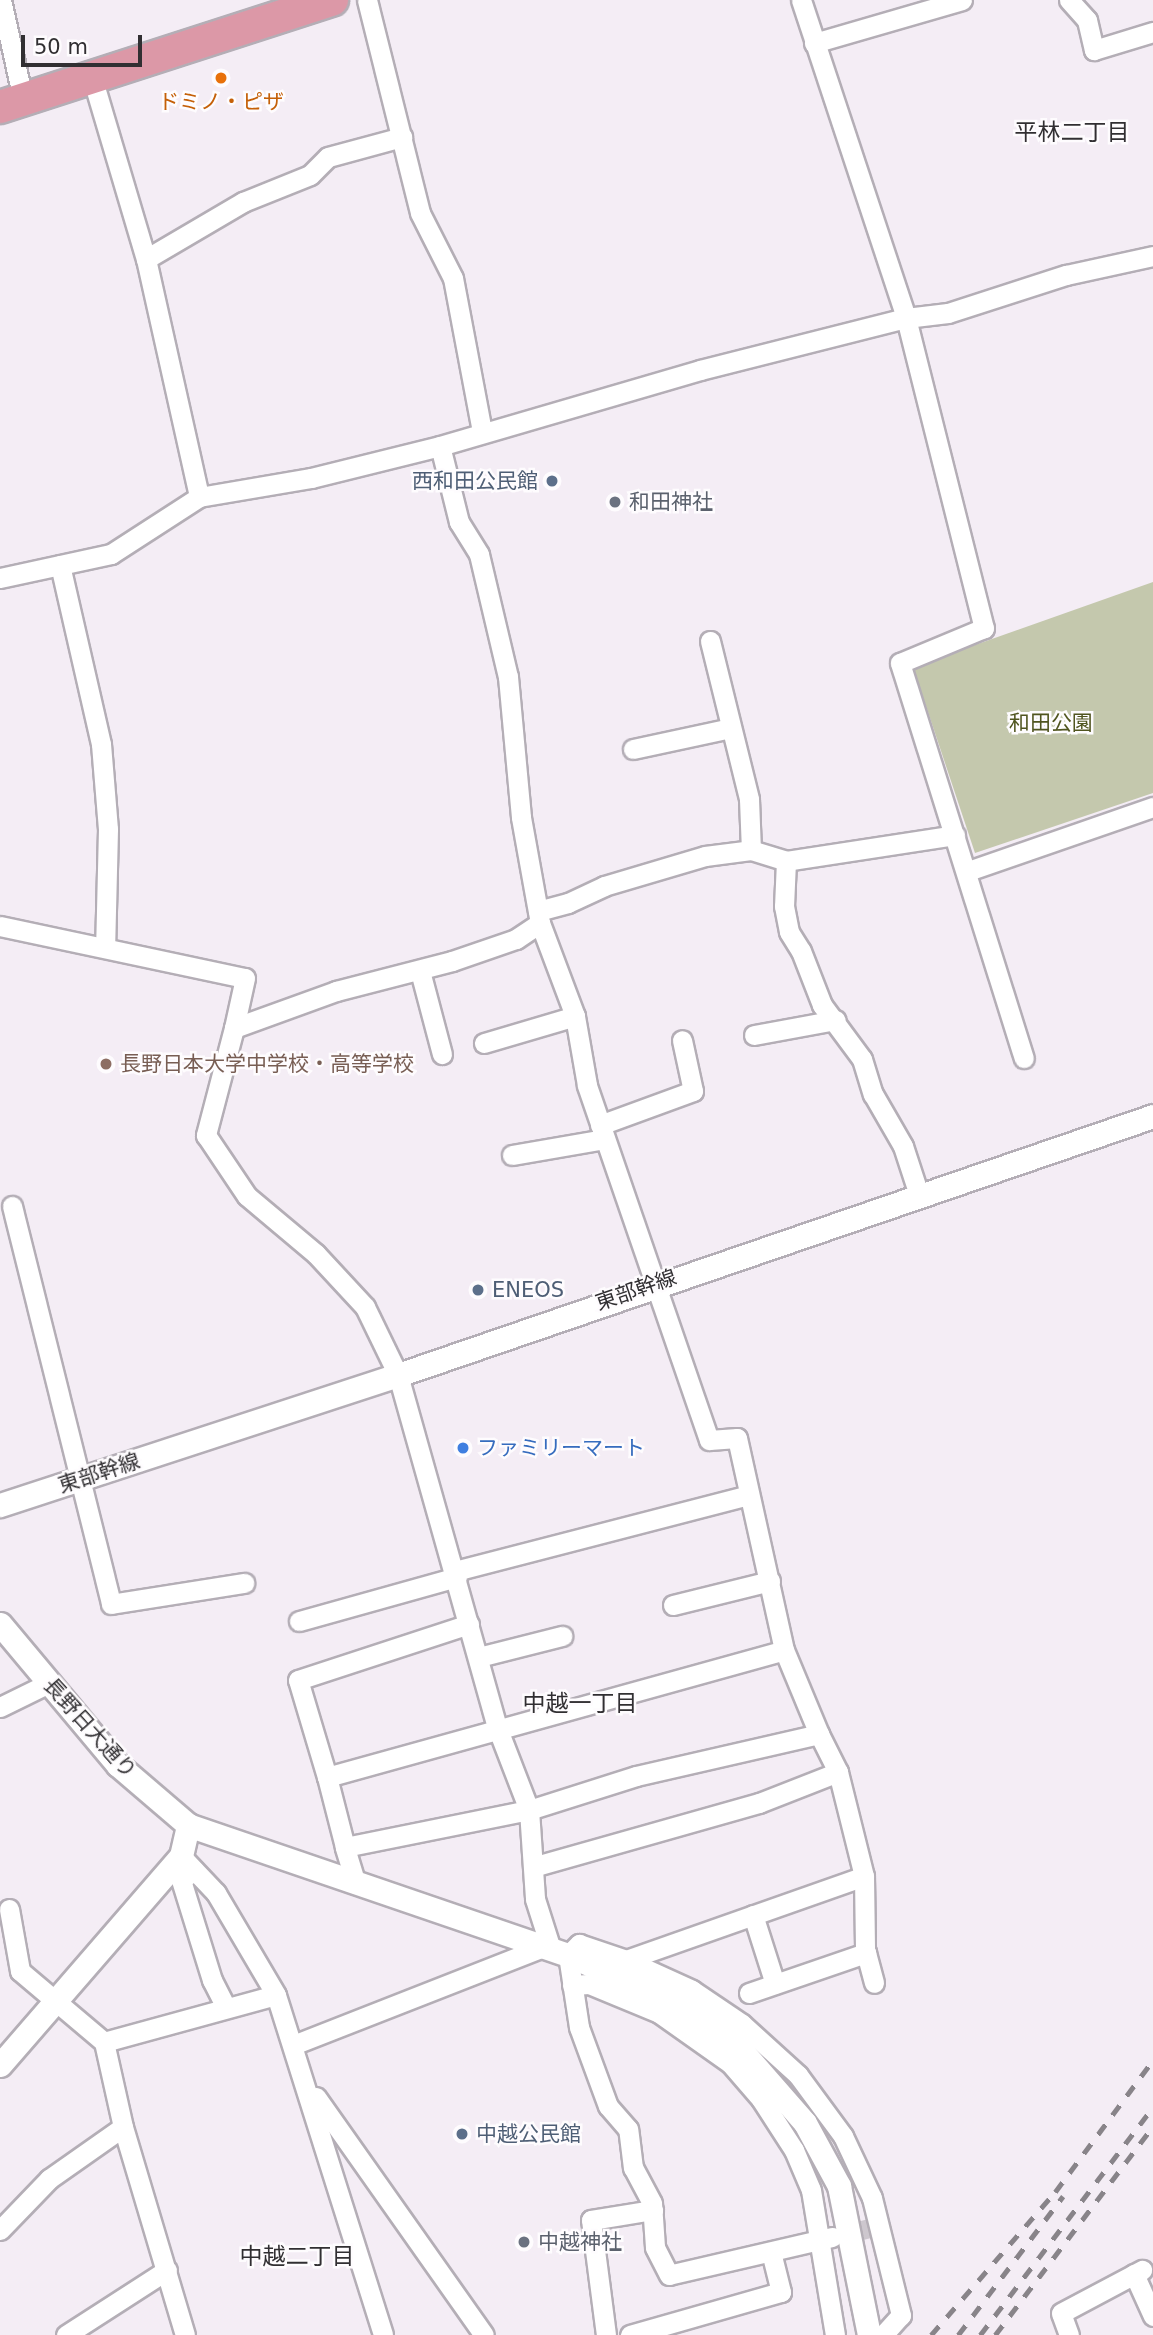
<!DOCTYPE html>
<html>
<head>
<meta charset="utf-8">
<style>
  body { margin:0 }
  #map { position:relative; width:1153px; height:2335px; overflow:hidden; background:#f4edf5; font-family:"DejaVu Sans","Noto Sans JP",sans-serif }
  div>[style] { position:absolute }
  .green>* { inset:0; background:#c4c8ad }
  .minor-tunnel>* { height:19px; margin-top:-9.5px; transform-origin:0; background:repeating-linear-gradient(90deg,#cdc7ce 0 19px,transparent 0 29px) }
  .roads { filter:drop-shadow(2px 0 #b4aeb6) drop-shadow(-2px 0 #b4aeb6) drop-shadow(0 2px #b4aeb6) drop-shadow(0 -2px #b4aeb6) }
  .minor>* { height:19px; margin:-9.5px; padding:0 9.5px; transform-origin:9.5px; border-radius:9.5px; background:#fff }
  .tertiary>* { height:23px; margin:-11.5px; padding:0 11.5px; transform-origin:11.5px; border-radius:11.5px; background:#fff }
  .trunk>* { height:32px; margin:-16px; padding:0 16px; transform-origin:16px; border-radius:16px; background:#dc98a7 }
  .rail>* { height:4.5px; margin-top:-2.25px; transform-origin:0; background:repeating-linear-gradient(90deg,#888489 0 12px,transparent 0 24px) }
  .dots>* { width:19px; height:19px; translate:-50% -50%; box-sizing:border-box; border:4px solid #fefcfe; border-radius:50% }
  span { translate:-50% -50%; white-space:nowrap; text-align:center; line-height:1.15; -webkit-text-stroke:5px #fefcfe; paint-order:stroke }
  .food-label { font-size:21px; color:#c56008 }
  .service-label { font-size:21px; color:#4e5e75 }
  .right { translate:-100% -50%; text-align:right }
  .left { translate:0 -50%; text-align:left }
  .worship-label { font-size:21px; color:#5b616d }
  .park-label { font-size:21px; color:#50551f }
  .education-label { font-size:21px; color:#785e54 }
  .street-label { font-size:21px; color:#312f32 }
  .shop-label { font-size:21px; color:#366cbe }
  .neighbourhood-label { font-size:23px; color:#312f32 }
  .scale { position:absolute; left:21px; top:35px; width:121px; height:32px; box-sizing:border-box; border:4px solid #312f32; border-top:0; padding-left:9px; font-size:21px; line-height:24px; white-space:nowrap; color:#312f32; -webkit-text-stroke:5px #fefcfe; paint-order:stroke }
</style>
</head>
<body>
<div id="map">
  <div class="green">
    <div style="clip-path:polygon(1153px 582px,1153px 793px,975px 853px,913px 667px)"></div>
  </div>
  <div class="minor-tunnel">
    <div style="left:834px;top:2237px;width:37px;rotate:-14deg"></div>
  </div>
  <div class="roads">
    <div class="minor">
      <div style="left:1px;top:0;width:101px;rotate:77.5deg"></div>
      <div style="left:367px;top:0;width:219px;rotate:76deg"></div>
      <div style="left:420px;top:213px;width:73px;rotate:63.1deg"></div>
      <div style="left:453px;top:278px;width:157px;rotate:79.3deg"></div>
      <div style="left:801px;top:0;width:335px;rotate:71.7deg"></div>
      <div style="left:906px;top:318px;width:320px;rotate:75.9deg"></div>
      <div style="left:984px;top:628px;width:91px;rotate:157.4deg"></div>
      <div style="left:900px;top:663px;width:414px;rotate:72.6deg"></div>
      <div style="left:1069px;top:0;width:27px;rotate:48deg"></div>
      <div style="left:1087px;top:20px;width:31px;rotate:77deg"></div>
      <div style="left:1094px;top:50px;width:62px;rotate:-17deg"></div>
      <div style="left:814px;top:43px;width:154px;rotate:-16.2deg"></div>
      <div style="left:92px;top:77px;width:190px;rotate:73.5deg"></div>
      <div style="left:146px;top:259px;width:244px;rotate:77.4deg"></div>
      <div style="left:146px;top:259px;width:113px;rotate:-30.4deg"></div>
      <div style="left:243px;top:202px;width:72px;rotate:-21.9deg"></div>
      <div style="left:310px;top:175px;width:25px;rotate:-45deg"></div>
      <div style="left:328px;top:157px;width:77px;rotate:-15.1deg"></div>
      <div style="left:60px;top:565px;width:184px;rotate:77.1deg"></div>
      <div style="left:101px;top:744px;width:85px;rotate:85.3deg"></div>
      <div style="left:108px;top:829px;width:119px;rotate:91.4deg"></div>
      <div style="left:0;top:578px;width:114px;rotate:-12.2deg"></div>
      <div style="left:111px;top:554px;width:105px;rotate:-32.9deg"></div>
      <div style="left:199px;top:497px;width:114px;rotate:-9.6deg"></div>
      <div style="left:311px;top:478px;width:133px;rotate:-13.9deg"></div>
      <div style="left:440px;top:446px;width:271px;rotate:-16.3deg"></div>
      <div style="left:700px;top:370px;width:212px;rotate:-14.2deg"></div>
      <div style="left:906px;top:318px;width:42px;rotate:-6.8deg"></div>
      <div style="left:948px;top:313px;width:124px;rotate:-17.9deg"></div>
      <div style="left:1066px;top:275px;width:89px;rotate:-12.3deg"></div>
      <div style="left:710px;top:641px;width:163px;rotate:76.1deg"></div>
      <div style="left:749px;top:799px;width:51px;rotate:87.8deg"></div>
      <div style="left:633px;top:749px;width:100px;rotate:-12.1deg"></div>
      <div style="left:786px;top:861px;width:45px;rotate:92.5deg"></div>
      <div style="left:784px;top:906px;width:26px;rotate:79deg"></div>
      <div style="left:789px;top:932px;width:22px;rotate:58deg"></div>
      <div style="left:801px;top:951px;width:58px;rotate:68.7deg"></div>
      <div style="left:822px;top:1005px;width:67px;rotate:53.5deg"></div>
      <div style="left:862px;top:1059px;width:37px;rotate:73deg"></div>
      <div style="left:873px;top:1094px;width:60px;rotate:60deg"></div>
      <div style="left:903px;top:1146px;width:52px;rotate:71.9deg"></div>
      <div style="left:968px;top:871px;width:196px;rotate:-19.1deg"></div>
      <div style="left:538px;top:911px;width:31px;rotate:-15deg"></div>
      <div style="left:568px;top:903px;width:40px;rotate:-25deg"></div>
      <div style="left:604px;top:886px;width:105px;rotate:-16.5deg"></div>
      <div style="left:705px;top:856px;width:46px;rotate:-7.4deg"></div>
      <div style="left:751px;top:850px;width:37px;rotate:17deg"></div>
      <div style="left:786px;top:861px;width:171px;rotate:-8.7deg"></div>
      <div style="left:0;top:926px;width:250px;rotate:12deg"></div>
      <div style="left:245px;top:978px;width:51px;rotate:102.4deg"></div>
      <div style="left:234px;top:1028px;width:109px;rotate:-19.9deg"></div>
      <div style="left:336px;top:991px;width:120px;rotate:-14.5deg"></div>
      <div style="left:452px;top:961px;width:68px;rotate:-19deg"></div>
      <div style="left:516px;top:939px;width:29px;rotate:-34deg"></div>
      <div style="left:420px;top:971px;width:86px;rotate:75.2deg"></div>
      <div style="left:234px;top:1028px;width:111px;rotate:104.7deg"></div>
      <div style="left:206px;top:1135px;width:73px;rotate:56.1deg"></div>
      <div style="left:247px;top:1196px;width:90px;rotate:40deg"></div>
      <div style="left:316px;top:1254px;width:72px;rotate:47.2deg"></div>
      <div style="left:365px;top:1307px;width:76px;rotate:64.1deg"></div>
      <div style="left:398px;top:1375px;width:366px;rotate:74.3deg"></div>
      <div style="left:497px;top:1727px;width:89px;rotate:68.9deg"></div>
      <div style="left:529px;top:1810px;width:89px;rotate:86.1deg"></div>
      <div style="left:535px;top:1899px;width:52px;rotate:72.3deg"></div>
      <div style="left:754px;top:1035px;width:83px;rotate:-10.4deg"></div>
      <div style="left:484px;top:1043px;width:95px;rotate:-16.5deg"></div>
      <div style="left:600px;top:1125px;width:99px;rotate:-20.1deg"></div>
      <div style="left:693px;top:1091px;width:52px;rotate:-102.2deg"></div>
      <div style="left:512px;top:1155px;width:94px;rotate:-9.8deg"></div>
      <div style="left:12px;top:1206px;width:410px;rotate:76deg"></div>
      <div style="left:111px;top:1604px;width:135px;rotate:-9deg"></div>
      <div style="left:455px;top:1571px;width:303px;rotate:-14.5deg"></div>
      <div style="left:673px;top:1605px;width:100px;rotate:-13.9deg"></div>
      <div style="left:299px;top:1621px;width:164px;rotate:-15.6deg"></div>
      <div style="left:479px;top:1657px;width:86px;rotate:-14.2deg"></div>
      <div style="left:0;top:1707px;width:55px;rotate:-26.1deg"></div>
      <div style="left:819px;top:1734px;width:42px;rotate:63.4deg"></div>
      <div style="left:838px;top:1772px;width:107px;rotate:76deg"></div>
      <div style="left:864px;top:1876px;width:73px;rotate:89.2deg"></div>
      <div style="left:865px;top:1949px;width:35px;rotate:75deg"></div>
      <div style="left:327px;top:1777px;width:101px;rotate:-106.6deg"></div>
      <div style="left:298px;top:1680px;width:180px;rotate:-18.1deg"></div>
      <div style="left:345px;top:1847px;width:72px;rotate:-104.4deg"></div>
      <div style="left:327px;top:1777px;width:474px;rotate:-15.5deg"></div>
      <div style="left:181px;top:1856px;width:51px;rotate:46.6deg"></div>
      <div style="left:216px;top:1893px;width:118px;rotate:59.5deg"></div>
      <div style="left:276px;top:1995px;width:356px;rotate:72.5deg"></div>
      <div style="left:536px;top:1866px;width:232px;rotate:-15.8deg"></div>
      <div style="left:759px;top:1803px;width:85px;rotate:-21.4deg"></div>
      <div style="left:194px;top:1870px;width:16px;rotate:142deg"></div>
      <div style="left:181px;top:1880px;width:105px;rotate:72.8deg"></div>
      <div style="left:212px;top:1980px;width:30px;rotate:63deg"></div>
      <div style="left:356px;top:1884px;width:39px;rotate:-107deg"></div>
      <div style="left:345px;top:1847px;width:188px;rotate:-11.4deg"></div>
      <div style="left:529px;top:1810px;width:112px;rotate:-17.6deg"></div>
      <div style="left:636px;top:1776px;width:188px;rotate:-12.9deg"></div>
      <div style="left:819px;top:1734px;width:91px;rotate:-112.6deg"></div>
      <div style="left:784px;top:1650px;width:217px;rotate:-102.5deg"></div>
      <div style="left:737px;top:1438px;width:28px;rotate:176deg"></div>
      <div style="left:709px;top:1440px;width:375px;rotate:-109deg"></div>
      <div style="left:587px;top:1085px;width:70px;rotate:-99.9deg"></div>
      <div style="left:575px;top:1016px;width:99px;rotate:-110.6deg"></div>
      <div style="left:540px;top:923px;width:108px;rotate:-100.2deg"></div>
      <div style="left:521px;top:817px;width:141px;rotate:-95.3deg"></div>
      <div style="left:508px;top:677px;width:126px;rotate:-103.3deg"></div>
      <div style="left:479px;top:554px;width:38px;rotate:-122deg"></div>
      <div style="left:459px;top:522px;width:78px;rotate:-104deg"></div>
      <div style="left:9px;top:1909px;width:63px;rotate:79.9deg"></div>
      <div style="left:20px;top:1971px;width:110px;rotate:40.2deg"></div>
      <div style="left:104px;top:2042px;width:87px;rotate:77.4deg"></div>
      <div style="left:123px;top:2127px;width:217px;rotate:73.4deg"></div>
      <div style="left:753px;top:1915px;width:72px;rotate:72.3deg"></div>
      <div style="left:626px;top:1960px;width:72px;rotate:24.4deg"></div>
      <div style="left:692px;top:1990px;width:60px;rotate:34.2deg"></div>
      <div style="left:742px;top:2024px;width:76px;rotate:42.3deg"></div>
      <div style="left:798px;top:2075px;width:76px;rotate:53.6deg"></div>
      <div style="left:843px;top:2136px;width:68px;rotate:64.9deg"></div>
      <div style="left:872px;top:2198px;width:121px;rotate:76.1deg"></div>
      <div style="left:901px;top:2315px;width:27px;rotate:132deg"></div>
      <div style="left:572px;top:1985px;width:17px;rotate:-3deg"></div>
      <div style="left:589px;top:1984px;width:76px;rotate:22.5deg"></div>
      <div style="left:659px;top:2013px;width:87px;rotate:35.2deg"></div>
      <div style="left:730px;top:2063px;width:48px;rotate:49.3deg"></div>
      <div style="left:761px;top:2099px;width:61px;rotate:57.1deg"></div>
      <div style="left:794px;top:2150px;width:43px;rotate:67deg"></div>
      <div style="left:811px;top:2190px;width:147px;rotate:80.6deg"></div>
      <div style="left:749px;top:1993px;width:124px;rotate:-18.9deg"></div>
      <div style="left:104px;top:2042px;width:178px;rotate:-15.3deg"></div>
      <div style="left:293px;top:2045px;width:269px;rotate:-21.4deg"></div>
      <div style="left:316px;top:2097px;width:291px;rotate:54.8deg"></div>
      <div style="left:0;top:2230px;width:71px;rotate:-46.1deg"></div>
      <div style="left:49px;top:2179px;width:90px;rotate:-35.1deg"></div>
      <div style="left:832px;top:2237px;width:167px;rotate:166.9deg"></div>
      <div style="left:669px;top:2275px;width:31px;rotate:-117deg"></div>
      <div style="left:655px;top:2247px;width:44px;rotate:-93.9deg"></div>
      <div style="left:652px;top:2203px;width:40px;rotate:-118deg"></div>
      <div style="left:633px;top:2168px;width:39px;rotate:-97deg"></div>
      <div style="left:628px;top:2129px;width:30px;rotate:-131deg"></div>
      <div style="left:608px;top:2106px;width:84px;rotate:-110.2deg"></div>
      <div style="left:579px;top:2027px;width:73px;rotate:-98.7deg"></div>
      <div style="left:568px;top:1955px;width:16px;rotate:-45deg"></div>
      <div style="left:579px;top:1944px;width:50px;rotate:18.8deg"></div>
      <div style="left:626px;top:1960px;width:252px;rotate:-19.4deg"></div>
      <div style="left:1134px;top:2274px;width:46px;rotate:65.7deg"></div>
      <div style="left:66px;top:2335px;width:120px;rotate:-32.8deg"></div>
      <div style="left:606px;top:2335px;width:116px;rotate:-97.4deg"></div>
      <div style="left:591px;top:2220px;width:63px;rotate:-9.2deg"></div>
      <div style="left:630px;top:2335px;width:157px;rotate:-15.9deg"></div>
      <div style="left:781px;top:2292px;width:41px;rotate:-104deg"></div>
      <div style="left:1069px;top:2335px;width:23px;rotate:-110deg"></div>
      <div style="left:1061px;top:2313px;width:92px;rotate:-28deg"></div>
    </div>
    <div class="tertiary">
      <div style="left:0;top:1505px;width:419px;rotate:-18.1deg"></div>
      <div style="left:398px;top:1375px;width:798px;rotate:-18.93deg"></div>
      <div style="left:0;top:1624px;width:184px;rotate:50.1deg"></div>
      <div style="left:118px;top:1765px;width:92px;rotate:40.6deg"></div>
      <div style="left:188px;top:1825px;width:402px;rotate:18.9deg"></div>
      <div style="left:568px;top:1955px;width:124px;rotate:23.7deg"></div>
      <div style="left:682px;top:2005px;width:68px;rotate:36deg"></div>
      <div style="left:737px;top:2045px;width:103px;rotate:48.9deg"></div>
      <div style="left:805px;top:2123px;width:72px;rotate:61.6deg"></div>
      <div style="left:839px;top:2186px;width:152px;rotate:78.6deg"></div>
      <div style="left:0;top:2065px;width:276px;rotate:-49.1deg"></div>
      <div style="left:181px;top:1856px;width:32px;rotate:-77deg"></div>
    </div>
    <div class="trunk">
      <div style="left:0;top:107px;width:349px;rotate:-17.9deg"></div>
    </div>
  </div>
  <div class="rail">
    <div style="left:931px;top:2335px;width:189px;rotate:-49.1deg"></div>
    <div style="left:1055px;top:2192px;width:164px;rotate:-53.4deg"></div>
    <div style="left:958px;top:2335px;width:174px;rotate:-52.9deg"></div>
    <div style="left:980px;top:2335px;width:286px;rotate:-52.8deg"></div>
    <div style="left:995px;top:2335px;width:262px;rotate:-52.9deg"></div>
  </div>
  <div class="dots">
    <div style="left:221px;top:78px;background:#e8710a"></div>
    <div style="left:552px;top:481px;background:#5c6f8a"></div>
    <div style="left:615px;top:502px;background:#6b7280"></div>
    <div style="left:106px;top:1064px;background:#8d6e63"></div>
    <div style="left:478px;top:1290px;background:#5c6f8a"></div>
    <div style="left:463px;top:1448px;background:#3f7fe0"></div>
    <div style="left:462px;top:2134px;background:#5c6f8a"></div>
    <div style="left:524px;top:2242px;background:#6b7280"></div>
  </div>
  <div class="food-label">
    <span style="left:221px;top:102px">ドミノ・ピザ</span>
  </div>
  <div class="service-label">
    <span class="right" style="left:538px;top:481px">西和田公民館</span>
    <span class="left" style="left:492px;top:1290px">ENEOS</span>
    <span class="left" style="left:476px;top:2134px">中越公民館</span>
  </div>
  <div class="worship-label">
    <span class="left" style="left:629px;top:502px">和田神社</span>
    <span class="left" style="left:538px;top:2242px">中越神社</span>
  </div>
  <div class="park-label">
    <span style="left:1051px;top:723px">和田公園</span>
  </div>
  <div class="education-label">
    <span class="left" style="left:120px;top:1064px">長野日本大学中学校・高等学校</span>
  </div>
  <div class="street-label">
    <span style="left:636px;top:1290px;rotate:-19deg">東部幹線</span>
    <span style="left:99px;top:1473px;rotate:-18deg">東部幹線</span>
    <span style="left:90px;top:1728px;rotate:48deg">長野日大通り</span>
  </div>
  <div class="shop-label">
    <span class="left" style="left:477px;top:1448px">ファミリーマート</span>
  </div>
  <div class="neighbourhood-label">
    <span style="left:1072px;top:132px">平林二丁目</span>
    <span style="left:580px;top:1703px">中越一丁目</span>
    <span style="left:297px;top:2256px">中越二丁目</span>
  </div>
  <div class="scale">50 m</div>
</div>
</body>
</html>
